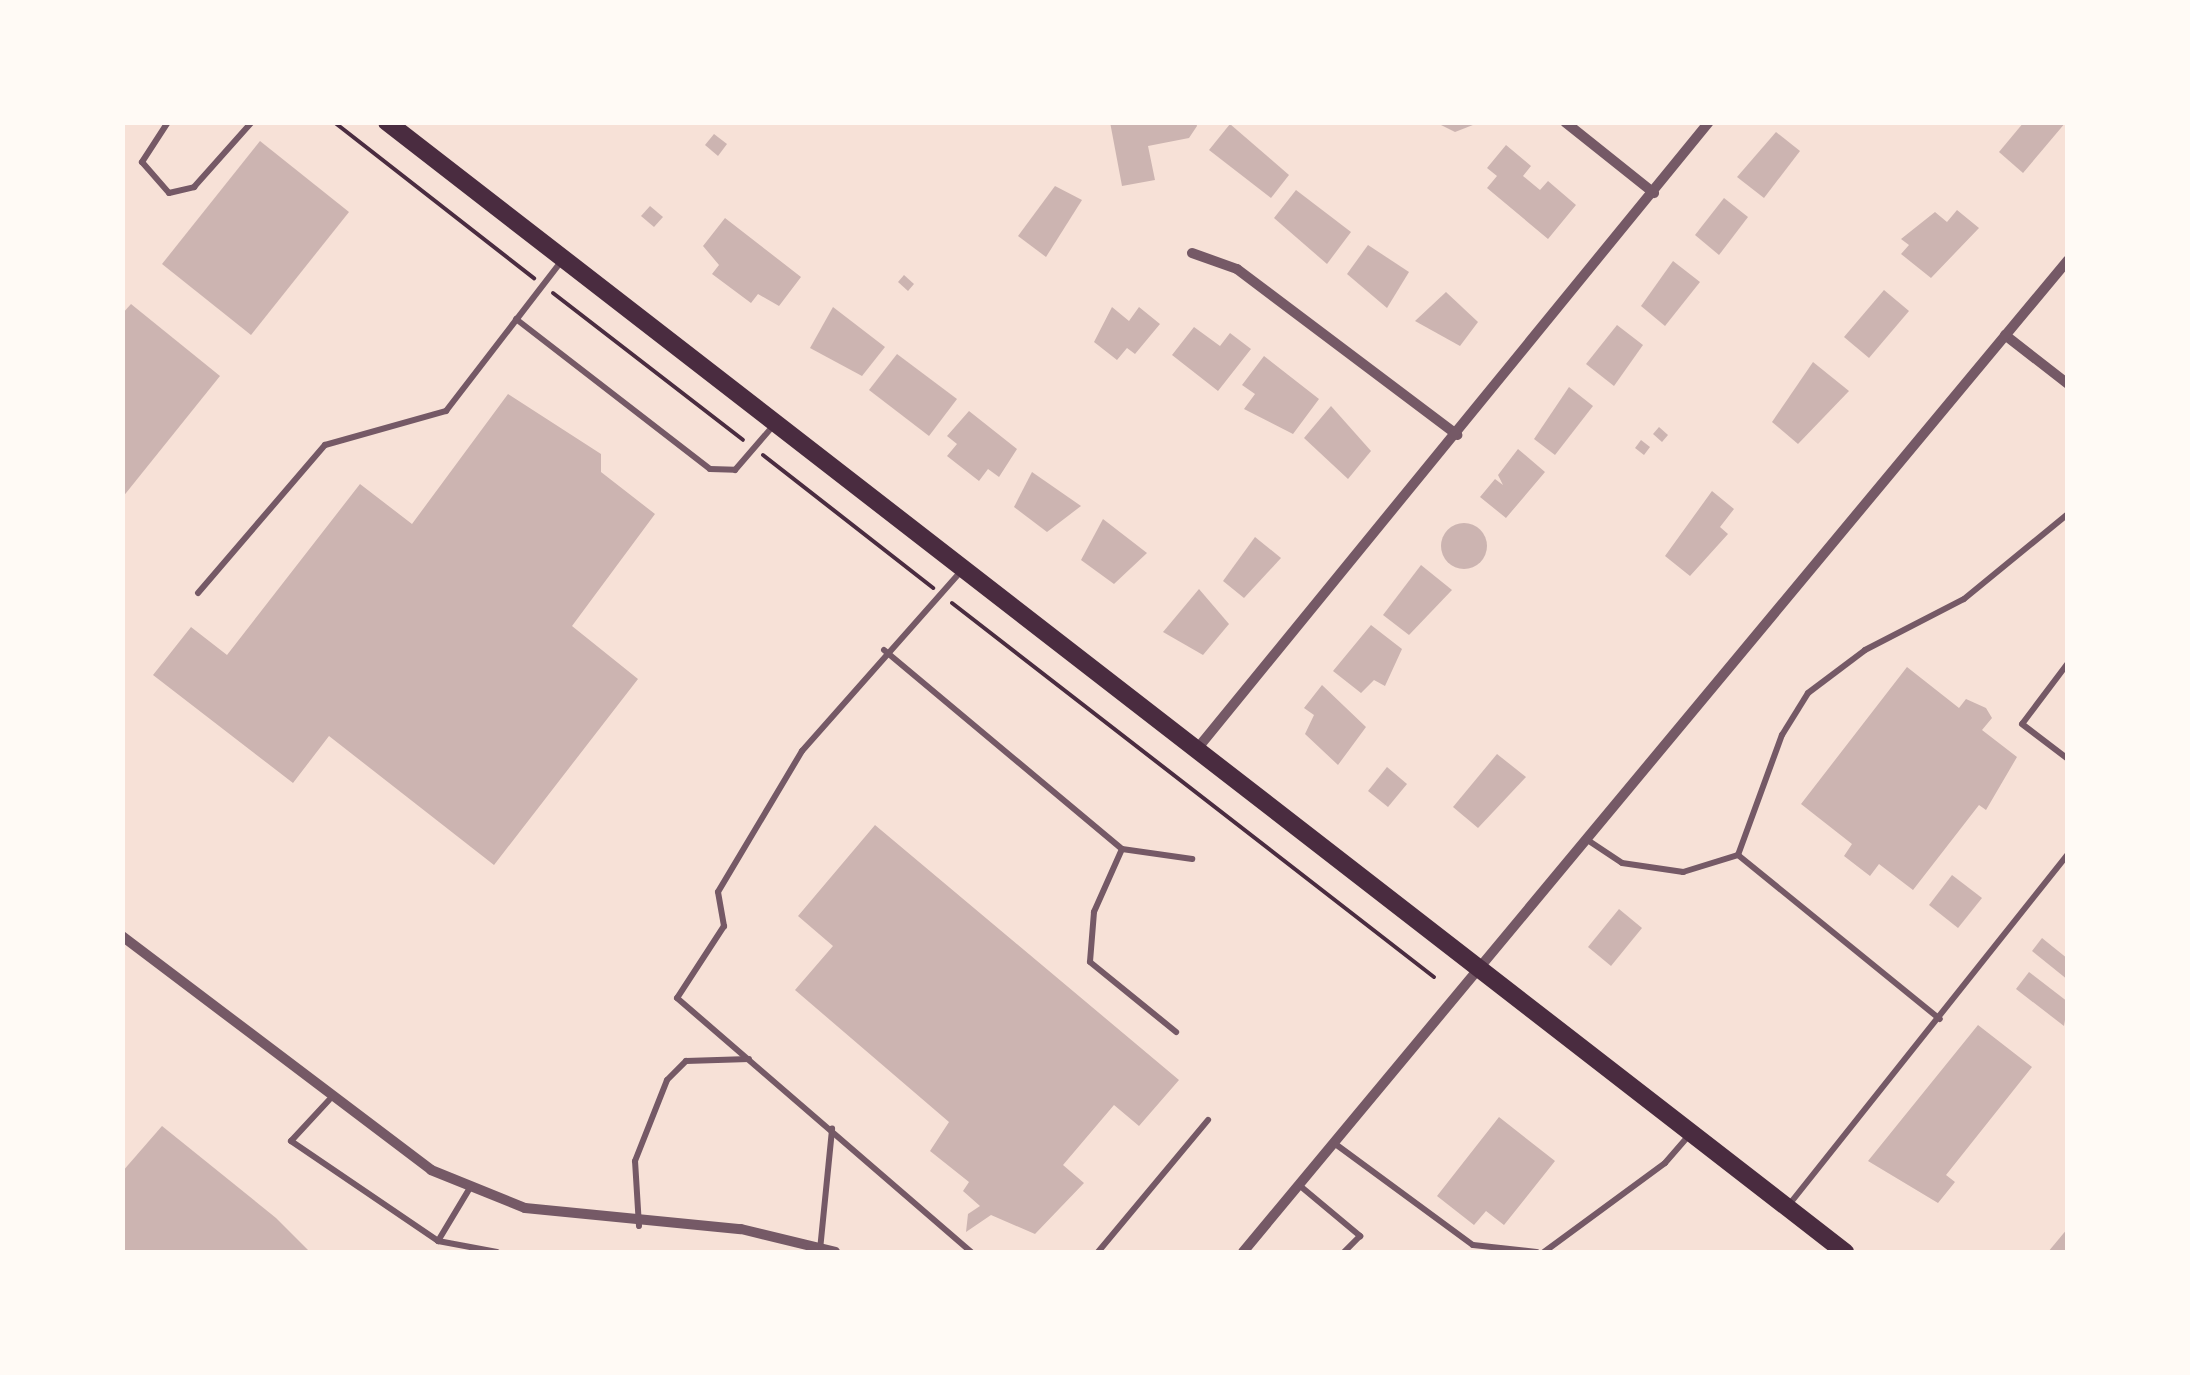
<!DOCTYPE html>
<html>
<head>
<meta charset="utf-8">
<style>
  body { margin:0 }
  #map { position:relative; width:2190px; height:1375px; overflow:hidden; background:#f7e1d7; font-family:"Nunito Sans",sans-serif }
  div>[style] { position:absolute }
  .building>* { inset:0; background:#ccb4b1 }
  .round { border-radius:50% }
  .path>* { height:4px; margin:-2px; padding:0 2px; transform-origin:2px; border-radius:2px; background:#4a2c40 }
  .service>* { height:6px; margin:-3px; padding:0 3px; transform-origin:3px; border-radius:3px; background:#755966 }
  .minor>* { height:10px; margin:-5px; padding:0 5px; transform-origin:5px; border-radius:5px; background:#755966 }
  .secondary>* { height:18px; margin:-9px; padding:0 9px; transform-origin:9px; border-radius:9px; background:#4a2c40 }
  span { translate:-50% -50%; white-space:nowrap; text-align:center; line-height:1.15; -webkit-text-stroke:8px #fffaf5; paint-order:stroke }
  .frame { position:absolute; inset:0; border:125px solid #fffaf5; pointer-events:none }
</style>
</head>
<body>
<div id="map">
  <div class="building">
    <div style="clip-path:polygon(1110px 122px,1196px 122px,1197px 126px,1189px 138px,1148px 146px,1155px 180px,1122px 186px)"></div>
    <div style="clip-path:polygon(1435px 122px,1478px 122px,1478px 123px,1455px 132px)"></div>
    <div style="clip-path:polygon(2024px 122px,2066px 122px,2023px 173px,1999px 152px)"></div>
    <div style="clip-path:polygon(1230px 124px,1289px 175px,1271px 198px,1209px 150px)"></div>
    <div style="clip-path:polygon(1776px 132px,1800px 151px,1764px 198px,1737px 177px)"></div>
    <div style="clip-path:polygon(714px 134px,727px 144px,718px 156px,705px 145px)"></div>
    <div style="clip-path:polygon(260px 141px,349px 212px,251px 335px,162px 264px)"></div>
    <div style="clip-path:polygon(1506px 145px,1531px 166px,1523px 176px,1540px 190px,1548px 181px,1576px 205px,1548px 239px,1487px 188px,1497px 176px,1487px 168px)"></div>
    <div style="clip-path:polygon(1055px 186px,1082px 200px,1046px 257px,1018px 236px)"></div>
    <div style="clip-path:polygon(1296px 190px,1351px 232px,1327px 264px,1274px 218px)"></div>
    <div style="clip-path:polygon(1724px 198px,1748px 217px,1719px 255px,1695px 235px)"></div>
    <div style="clip-path:polygon(650px 206px,663px 217px,654px 227px,641px 216px)"></div>
    <div style="clip-path:polygon(1957px 210px,1979px 228px,1931px 278px,1901px 254px,1909px 245px,1901px 239px,1935px 212px,1947px 222px)"></div>
    <div style="clip-path:polygon(725px 218px,801px 277px,779px 306px,758px 294px,751px 303px,712px 274px,719px 265px,703px 246px)"></div>
    <div style="clip-path:polygon(1368px 245px,1409px 272px,1387px 308px,1347px 274px)"></div>
    <div style="clip-path:polygon(1673px 261px,1700px 282px,1665px 326px,1641px 306px)"></div>
    <div style="clip-path:polygon(904px 275px,914px 284px,908px 291px,898px 282px)"></div>
    <div style="clip-path:polygon(1884px 290px,1909px 311px,1869px 358px,1844px 337px)"></div>
    <div style="clip-path:polygon(1446px 292px,1478px 322px,1460px 346px,1415px 321px)"></div>
    <div style="clip-path:polygon(131px 304px,220px 376px,122px 498px,122px 314px)"></div>
    <div style="clip-path:polygon(833px 307px,885px 347px,862px 376px,810px 348px)"></div>
    <div style="clip-path:polygon(1112px 307px,1129px 321px,1139px 307px,1160px 324px,1135px 354px,1127px 348px,1117px 360px,1094px 342px)"></div>
    <div style="clip-path:polygon(1617px 325px,1643px 345px,1614px 386px,1586px 364px)"></div>
    <div style="clip-path:polygon(1194px 327px,1220px 346px,1230px 333px,1251px 349px,1218px 391px,1172px 355px)"></div>
    <div style="clip-path:polygon(897px 354px,957px 399px,929px 436px,869px 390px)"></div>
    <div style="clip-path:polygon(1264px 356px,1319px 399px,1293px 434px,1244px 409px,1255px 394px,1242px 385px)"></div>
    <div style="clip-path:polygon(1813px 362px,1849px 391px,1798px 444px,1772px 422px)"></div>
    <div style="clip-path:polygon(1569px 387px,1593px 406px,1555px 455px,1534px 439px)"></div>
    <div style="clip-path:polygon(508px 394px,601px 454px,601px 472px,655px 514px,572px 626px,638px 679px,494px 865px,329px 736px,293px 783px,153px 675px,191px 627px,227px 655px,360px 484px,412px 524px)"></div>
    <div style="clip-path:polygon(1331px 406px,1371px 451px,1348px 479px,1304px 438px)"></div>
    <div style="clip-path:polygon(969px 411px,1017px 449px,999px 477px,988px 469px,979px 481px,947px 456px,957px 444px,947px 436px)"></div>
    <div style="clip-path:polygon(1659px 427px,1668px 435px,1662px 442px,1653px 434px)"></div>
    <div style="clip-path:polygon(1641px 440px,1650px 447px,1644px 455px,1635px 448px)"></div>
    <div style="clip-path:polygon(1518px 449px,1545px 472px,1506px 518px,1480px 497px,1495px 479px,1503px 485px,1498px 475px)"></div>
    <div style="clip-path:polygon(1032px 472px,1081px 506px,1047px 532px,1014px 507px)"></div>
    <div style="clip-path:polygon(1712px 491px,1734px 509px,1720px 527px,1728px 534px,1690px 576px,1665px 556px)"></div>
    <div style="clip-path:polygon(1103px 519px,1147px 553px,1114px 584px,1081px 560px)"></div>
    <div class="round" style="left:1441px;top:523px;width:46px;height:46px"></div>
    <div style="clip-path:polygon(1255px 537px,1281px 558px,1244px 598px,1223px 581px)"></div>
    <div style="clip-path:polygon(1421px 565px,1452px 590px,1409px 635px,1383px 615px)"></div>
    <div style="clip-path:polygon(1199px 589px,1229px 624px,1203px 655px,1163px 632px)"></div>
    <div style="clip-path:polygon(1371px 625px,1402px 649px,1385px 686px,1374px 680px,1361px 693px,1333px 671px)"></div>
    <div style="clip-path:polygon(1907px 667px,1959px 708px,1966px 699px,1986px 708px,1992px 718px,1982px 730px,2017px 757px,1986px 810px,1979px 805px,1913px 890px,1879px 864px,1870px 876px,1844px 856px,1852px 844px,1801px 804px)"></div>
    <div style="clip-path:polygon(1322px 685px,1366px 727px,1338px 765px,1305px 734px,1314px 715px,1304px 708px)"></div>
    <div style="clip-path:polygon(1497px 754px,1526px 777px,1478px 828px,1453px 807px)"></div>
    <div style="clip-path:polygon(1387px 767px,1407px 784px,1388px 807px,1368px 791px)"></div>
    <div style="clip-path:polygon(875px 825px,1179px 1080px,1139px 1126px,1114px 1105px,1063px 1165px,1084px 1183px,1035px 1234px,991px 1215px,966px 1232px,968px 1214px,980px 1206px,963px 1191px,969px 1182px,930px 1151px,949px 1122px,795px 990px,833px 946px,798px 916px)"></div>
    <div style="clip-path:polygon(1952px 875px,1982px 898px,1958px 928px,1929px 905px)"></div>
    <div style="clip-path:polygon(1619px 909px,1642px 928px,1611px 966px,1588px 947px)"></div>
    <div style="clip-path:polygon(2042px 938px,2068px 959px,2068px 980px,2032px 951px)"></div>
    <div style="clip-path:polygon(2029px 972px,2068px 1002px,2064px 1026px,2016px 989px)"></div>
    <div style="clip-path:polygon(1978px 1025px,2032px 1067px,1946px 1175px,1955px 1182px,1938px 1203px,1868px 1161px)"></div>
    <div style="clip-path:polygon(1499px 1117px,1555px 1161px,1504px 1225px,1486px 1211px,1474px 1225px,1437px 1196px)"></div>
    <div style="clip-path:polygon(162px 1126px,276px 1218px,310px 1252px,122px 1252px,122px 1172px)"></div>
    <div style="clip-path:polygon(2068px 1228px,2068px 1252px,2048px 1252px)"></div>
  </div>
  <div class="path">
    <div style="left:334px;top:122px;width:254px;rotate:38deg"></div>
    <div style="left:553px;top:293px;width:240px;rotate:37.7deg"></div>
    <div style="left:763px;top:455px;width:216px;rotate:38deg"></div>
    <div style="left:952px;top:603px;width:610px;rotate:37.81deg"></div>
  </div>
  <div class="service">
    <div style="left:168px;top:122px;width:48px;rotate:123deg"></div>
    <div style="left:142px;top:162px;width:41px;rotate:48.9deg"></div>
    <div style="left:169px;top:193px;width:26px;rotate:-13deg"></div>
    <div style="left:194px;top:187px;width:87px;rotate:-48.3deg"></div>
    <div style="left:516px;top:319px;width:245px;rotate:37.7deg"></div>
    <div style="left:710px;top:469px;width:25px;rotate:2deg"></div>
    <div style="left:735px;top:470px;width:58px;rotate:-49.2deg"></div>
    <div style="left:963px;top:569px;width:243px;rotate:131.5deg"></div>
    <div style="left:802px;top:751px;width:164px;rotate:120.8deg"></div>
    <div style="left:718px;top:892px;width:35px;rotate:80deg"></div>
    <div style="left:724px;top:926px;width:86px;rotate:123.1deg"></div>
    <div style="left:677px;top:998px;width:389px;rotate:40.8deg"></div>
    <div style="left:198px;top:593px;width:195px;rotate:-49.4deg"></div>
    <div style="left:325px;top:445px;width:126px;rotate:-15.7deg"></div>
    <div style="left:446px;top:411px;width:192px;rotate:-52.4deg"></div>
    <div style="left:884px;top:650px;width:310px;rotate:39.9deg"></div>
    <div style="left:1122px;top:849px;width:71px;rotate:8.1deg"></div>
    <div style="left:2068px;top:663px;width:76px;rotate:127deg"></div>
    <div style="left:2022px;top:724px;width:58px;rotate:37.3deg"></div>
    <div style="left:1586px;top:839px;width:43px;rotate:33.7deg"></div>
    <div style="left:1622px;top:863px;width:62px;rotate:8.4deg"></div>
    <div style="left:1683px;top:872px;width:58px;rotate:-17.2deg"></div>
    <div style="left:1738px;top:855px;width:128px;rotate:-69.9deg"></div>
    <div style="left:1782px;top:735px;width:49px;rotate:-58.2deg"></div>
    <div style="left:1808px;top:693px;width:71px;rotate:-37deg"></div>
    <div style="left:1865px;top:650px;width:111px;rotate:-27.3deg"></div>
    <div style="left:1964px;top:599px;width:134px;rotate:-39.3deg"></div>
    <div style="left:1122px;top:849px;width:69px;rotate:114deg"></div>
    <div style="left:1094px;top:912px;width:50px;rotate:94.6deg"></div>
    <div style="left:1090px;top:962px;width:111px;rotate:39.1deg"></div>
    <div style="left:1738px;top:855px;width:260px;rotate:39.1deg"></div>
    <div style="left:329px;top:1100px;width:56px;rotate:132.8deg"></div>
    <div style="left:291px;top:1141px;width:178px;rotate:34.2deg"></div>
    <div style="left:438px;top:1241px;width:60px;rotate:10.6deg"></div>
    <div style="left:1334px;top:1143px;width:172px;rotate:36.3deg"></div>
    <div style="left:1473px;top:1245px;width:64px;rotate:6.2deg"></div>
    <div style="left:1299px;top:1185px;width:80px;rotate:39.9deg"></div>
    <div style="left:1360px;top:1236px;width:23px;rotate:135deg"></div>
    <div style="left:1788px;top:1206px;width:450px;rotate:-51.5deg"></div>
    <div style="left:639px;top:1226px;width:65px;rotate:-93.5deg"></div>
    <div style="left:635px;top:1161px;width:87px;rotate:-68.4deg"></div>
    <div style="left:667px;top:1080px;width:27px;rotate:-45deg"></div>
    <div style="left:686px;top:1061px;width:63px;rotate:-1.8deg"></div>
    <div style="left:438px;top:1241px;width:64px;rotate:-59deg"></div>
    <div style="left:820px;top:1250px;width:122px;rotate:-84.3deg"></div>
    <div style="left:1098px;top:1252px;width:172px;rotate:-50.2deg"></div>
    <div style="left:1544px;top:1252px;width:150px;rotate:-36.3deg"></div>
    <div style="left:1665px;top:1163px;width:38px;rotate:-49deg"></div>
  </div>
  <div class="minor">
    <div style="left:1565px;top:122px;width:114px;rotate:38.6deg"></div>
    <div style="left:1192px;top:253px;width:48px;rotate:19.6deg"></div>
    <div style="left:1237px;top:269px;width:276px;rotate:37deg"></div>
    <div style="left:2005px;top:335px;width:80px;rotate:37.9deg"></div>
    <div style="left:1197px;top:749px;width:809px;rotate:-50.77deg"></div>
    <div style="left:122px;top:936px;width:388px;rotate:37.1deg"></div>
    <div style="left:431px;top:1170px;width:101px;rotate:22deg"></div>
    <div style="left:525px;top:1208px;width:217px;rotate:5.6deg"></div>
    <div style="left:741px;top:1229px;width:97px;rotate:13.7deg"></div>
    <div style="left:1243px;top:1252px;width:1290px;rotate:-50.25deg"></div>
  </div>
  <div class="secondary">
    <div style="left:387px;top:122px;width:1845px;rotate:37.78deg"></div>
  </div>
  <div class="frame"></div>
</div>
</body>
</html>
